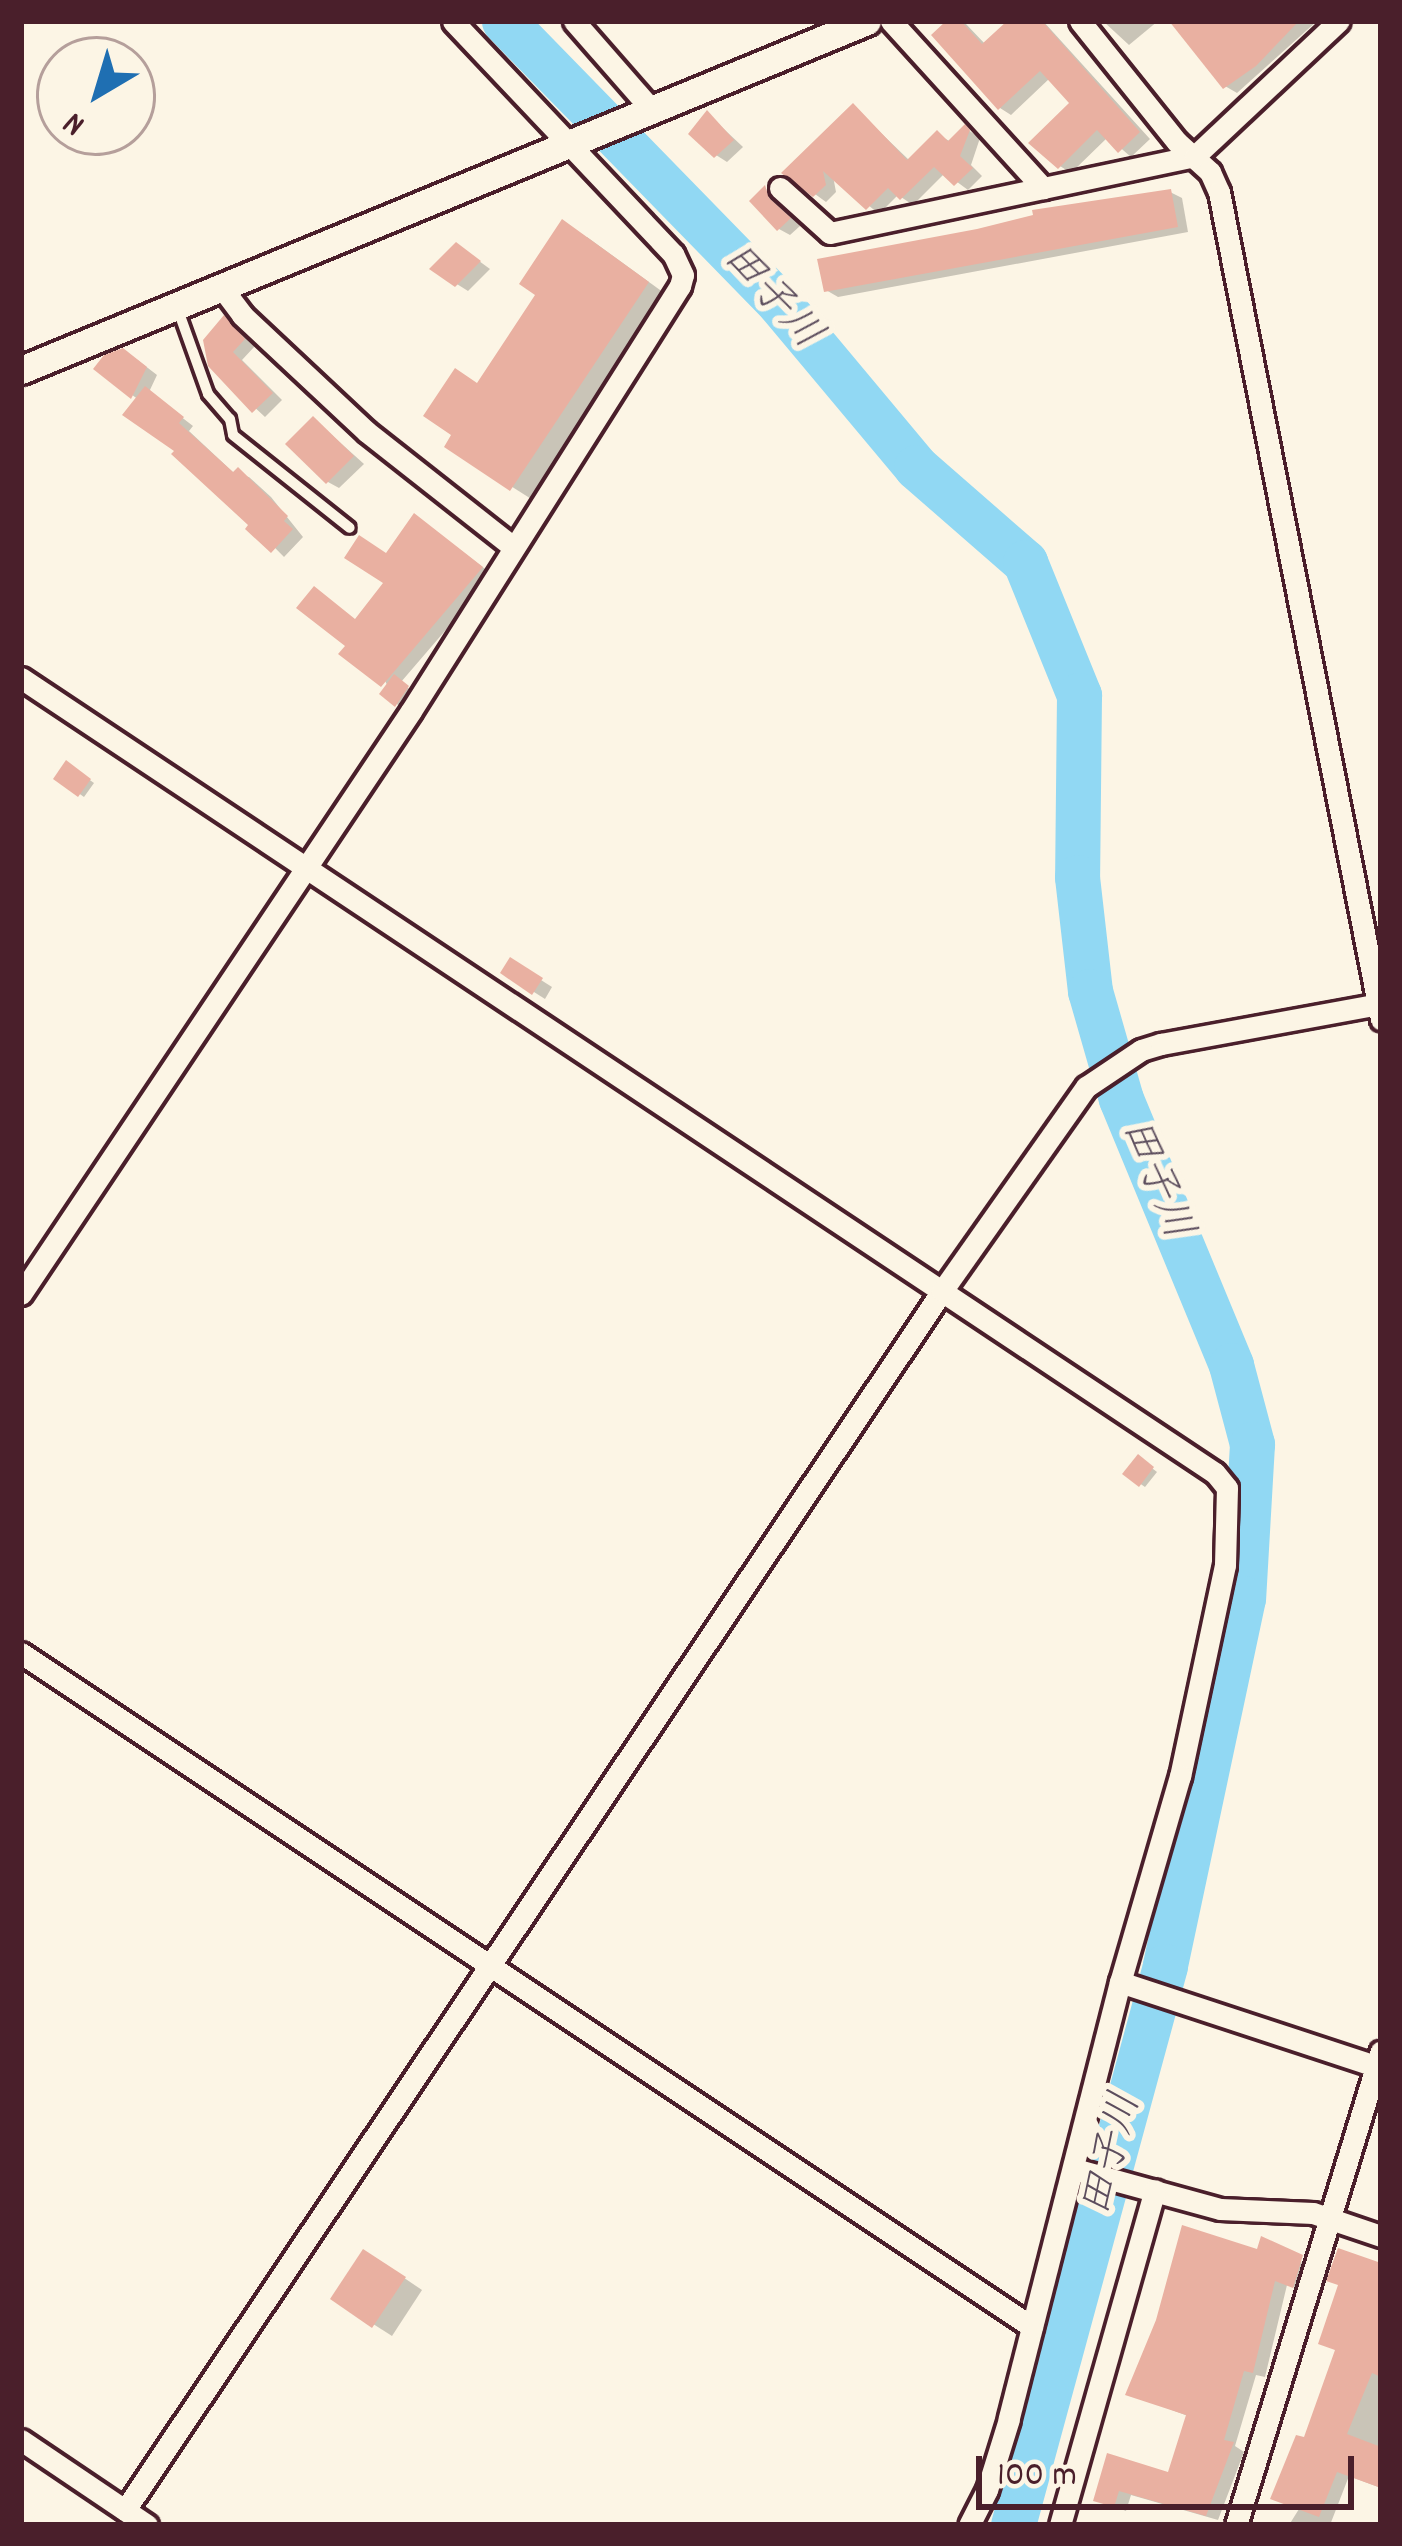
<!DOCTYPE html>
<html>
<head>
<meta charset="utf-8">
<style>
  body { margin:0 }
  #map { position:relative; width:1402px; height:2546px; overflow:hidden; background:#fcf5e5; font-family:Dekko,"Klee One",sans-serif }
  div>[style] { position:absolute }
  .shadow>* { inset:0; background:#0003 }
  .river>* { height:45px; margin:-22.5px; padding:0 22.5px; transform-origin:22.5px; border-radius:22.5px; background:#91d8f3 }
  .building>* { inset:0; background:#e9b0a1 }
  .roads { filter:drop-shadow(3px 0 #4a1f2b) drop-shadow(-3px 0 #4a1f2b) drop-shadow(0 3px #4a1f2b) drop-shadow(0 -3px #4a1f2b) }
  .lane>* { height:10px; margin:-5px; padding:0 5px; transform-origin:5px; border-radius:5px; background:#fcf5e5 }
  .street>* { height:21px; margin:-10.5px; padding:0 10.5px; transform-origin:10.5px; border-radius:10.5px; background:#fcf5e5 }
  .secondary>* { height:27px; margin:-13.5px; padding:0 13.5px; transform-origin:13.5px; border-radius:13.5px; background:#fcf5e5 }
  span { translate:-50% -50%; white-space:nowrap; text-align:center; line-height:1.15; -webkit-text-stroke:12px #fcf5e5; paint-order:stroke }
  .water-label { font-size:42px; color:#5c4d5d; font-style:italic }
  .frame { position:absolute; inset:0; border:24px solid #4a1f2b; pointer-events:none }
  .north { position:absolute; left:36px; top:36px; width:120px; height:120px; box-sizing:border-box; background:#fcf5e5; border:3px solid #b59f9b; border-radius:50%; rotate:218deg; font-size:33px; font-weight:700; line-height:48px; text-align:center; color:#4a1f2b }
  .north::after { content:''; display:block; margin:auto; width:42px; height:54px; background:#1f6fb2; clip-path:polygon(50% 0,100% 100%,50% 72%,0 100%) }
  .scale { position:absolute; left:976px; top:2456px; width:378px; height:54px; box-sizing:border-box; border:6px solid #4a1f2b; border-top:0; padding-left:15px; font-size:36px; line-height:42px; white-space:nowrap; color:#4a1f2b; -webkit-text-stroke:9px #fcf5e5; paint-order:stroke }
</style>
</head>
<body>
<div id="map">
  <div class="shadow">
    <div style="clip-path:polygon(951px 21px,966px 24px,986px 45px,1012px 21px,1043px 21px,1150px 139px,1131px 157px,1108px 137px,1071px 173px,1060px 166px,1073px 103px,1050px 78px,1011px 115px,1000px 108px)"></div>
    <div style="clip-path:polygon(1103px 21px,1158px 21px,1129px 45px)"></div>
    <div style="clip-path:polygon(1172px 21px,1317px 21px,1237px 93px,1225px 86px)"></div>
    <div style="clip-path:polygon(854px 107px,910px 161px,937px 134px,951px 142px,965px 128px,980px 138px,971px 165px,982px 176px,968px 190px,945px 173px,913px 205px,898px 195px,879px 214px,833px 176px,836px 192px,826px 202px,786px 173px)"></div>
    <div style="clip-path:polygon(708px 114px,743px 147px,727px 162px,716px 155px)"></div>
    <div style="clip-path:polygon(766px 189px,800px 226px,790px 235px,779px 229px)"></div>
    <div style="clip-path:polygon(1170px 192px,1182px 198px,1188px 232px,838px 297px,826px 290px)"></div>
    <div style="clip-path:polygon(587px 237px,671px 298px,536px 502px,448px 446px,478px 385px)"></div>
    <div style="clip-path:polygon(457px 245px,490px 269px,468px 291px,433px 269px)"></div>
    <div style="clip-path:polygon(224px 319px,255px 346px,242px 360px,282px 400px,265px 417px,213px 369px)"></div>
    <div style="clip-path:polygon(135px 358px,157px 375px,149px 392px,193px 426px,189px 431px,235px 474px,249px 477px,271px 497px,303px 537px,284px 557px,179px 450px,139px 400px,97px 369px)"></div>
    <div style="clip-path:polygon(314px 419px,364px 464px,339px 488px,328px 482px)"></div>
    <div style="clip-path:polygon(425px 523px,493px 575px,401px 682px,412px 691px,401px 707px,383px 694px,388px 687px,357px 621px,387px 582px,387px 556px)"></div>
    <div style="clip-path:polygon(67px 764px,94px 783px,84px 797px,57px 778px)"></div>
    <div style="clip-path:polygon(511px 961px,552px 987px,545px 999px,504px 973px)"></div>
    <div style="clip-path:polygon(1139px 1458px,1157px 1472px,1145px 1487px,1126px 1474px)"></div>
    <div style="clip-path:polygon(1258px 2253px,1313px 2265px,1305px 2291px,1287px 2285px,1265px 2377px,1256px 2375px,1235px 2446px,1244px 2452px,1218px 2520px,1131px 2495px,1126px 2511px,1097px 2500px,1109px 2457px,1170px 2476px,1188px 2416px,1129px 2394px)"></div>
    <div style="clip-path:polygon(382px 2263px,422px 2290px,392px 2336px,334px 2299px)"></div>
    <div style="clip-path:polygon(1381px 2266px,1381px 2488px,1349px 2476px,1330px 2525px,1289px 2525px,1299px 2509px,1305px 2441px,1338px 2351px,1322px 2343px)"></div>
  </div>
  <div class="river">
    <div style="left:504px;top:21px;width:394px;rotate:45.7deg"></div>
    <div style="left:779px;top:303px;width:214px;rotate:50.1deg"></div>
    <div style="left:916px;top:467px;width:145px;rotate:41.1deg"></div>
    <div style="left:1025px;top:562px;width:144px;rotate:67.9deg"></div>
    <div style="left:1079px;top:695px;width:182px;rotate:90.6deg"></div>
    <div style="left:1077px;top:877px;width:115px;rotate:83.5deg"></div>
    <div style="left:1090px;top:991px;width:112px;rotate:74deg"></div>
    <div style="left:1121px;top:1099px;width:288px;rotate:67.5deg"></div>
    <div style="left:1231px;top:1365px;width:82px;rotate:75.1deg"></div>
    <div style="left:1252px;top:1444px;width:154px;rotate:93.3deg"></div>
    <div style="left:1243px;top:1598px;width:376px;rotate:102deg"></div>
    <div style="left:1165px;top:1966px;width:579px;rotate:105.21deg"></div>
  </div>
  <div class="building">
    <div style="clip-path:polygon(946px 21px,961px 21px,982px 44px,1007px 21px,1042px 21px,1140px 132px,1118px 153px,1097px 130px,1058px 169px,1028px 143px,1069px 103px,1040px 71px,998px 110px,931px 35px)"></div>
    <div style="clip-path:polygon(1169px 21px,1299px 21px,1256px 66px,1223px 89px)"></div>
    <div style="clip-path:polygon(853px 103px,907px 160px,937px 130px,948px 141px,965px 124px,970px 130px,960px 156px,973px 168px,954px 186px,934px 167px,900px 200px,888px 188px,866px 210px,823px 171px,826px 185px,813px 197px,781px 173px)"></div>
    <div style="clip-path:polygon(707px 110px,734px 140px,714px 158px,688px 134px)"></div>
    <div style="clip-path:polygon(765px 185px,769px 198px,791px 218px,777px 231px,749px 201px)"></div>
    <div style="clip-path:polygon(1171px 189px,1178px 227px,824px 292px,817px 259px,977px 229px,1033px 215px,1032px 210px)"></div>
    <div style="clip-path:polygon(562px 219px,649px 282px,510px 491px,444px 447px,451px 435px,423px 416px,455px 368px,477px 383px,535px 295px,519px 284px)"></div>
    <div style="clip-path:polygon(456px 242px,481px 261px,455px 287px,429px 269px)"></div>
    <div style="clip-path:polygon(224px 315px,245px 339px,233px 352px,273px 393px,252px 413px,208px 366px,203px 340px)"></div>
    <div style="clip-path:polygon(123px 348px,147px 367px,131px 399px,93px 369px,104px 355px)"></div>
    <div style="clip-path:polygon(145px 386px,184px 417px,179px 423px,233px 472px,238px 467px,288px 516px,284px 521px,293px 529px,271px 553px,245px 529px,248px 525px,171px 454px,174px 451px,122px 415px)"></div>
    <div style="clip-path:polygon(313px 416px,354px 456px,326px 484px,285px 444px)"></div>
    <div style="clip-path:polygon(414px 513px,483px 567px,381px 687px,338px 654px,345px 646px,296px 608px,314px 586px,355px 619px,383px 583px,344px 558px,359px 535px,386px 553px)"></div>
    <div style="clip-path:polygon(394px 674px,409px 686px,395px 707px,379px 694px)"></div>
    <div style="clip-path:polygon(66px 760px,91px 779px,78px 797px,53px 779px)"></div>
    <div style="clip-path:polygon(510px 957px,543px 978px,532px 995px,500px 973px)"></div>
    <div style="clip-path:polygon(1138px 1454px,1154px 1467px,1139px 1487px,1122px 1474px)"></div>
    <div style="clip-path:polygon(1182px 2225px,1257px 2249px,1261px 2236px,1303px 2255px,1293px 2288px,1275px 2281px,1253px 2373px,1244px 2371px,1224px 2440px,1234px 2442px,1206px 2516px,1119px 2491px,1114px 2507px,1093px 2501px,1107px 2453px,1168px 2472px,1186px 2415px,1125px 2395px,1156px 2320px)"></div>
    <div style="clip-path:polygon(1338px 2248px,1381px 2263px,1381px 2377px,1372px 2373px,1347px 2434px,1381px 2447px,1381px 2488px,1337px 2472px,1319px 2517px,1270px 2499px,1296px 2435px,1304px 2437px,1335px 2350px,1318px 2344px,1338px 2285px,1326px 2281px)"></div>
    <div style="clip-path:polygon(363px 2249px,406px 2277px,372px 2328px,330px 2299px)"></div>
  </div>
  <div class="roads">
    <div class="lane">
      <div style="left:178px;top:310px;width:89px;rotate:70.3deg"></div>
      <div style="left:208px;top:394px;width:33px;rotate:49deg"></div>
      <div style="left:230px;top:419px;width:16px;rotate:79deg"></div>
      <div style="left:233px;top:435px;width:149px;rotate:38.5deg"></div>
    </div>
    <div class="street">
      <div style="left:574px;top:21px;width:118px;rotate:48.8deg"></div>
      <div style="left:891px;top:21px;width:226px;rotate:47.7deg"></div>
      <div style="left:1080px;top:21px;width:155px;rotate:51.3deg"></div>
      <div style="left:1177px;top:142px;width:45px;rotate:42.3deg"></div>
      <div style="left:1210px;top:172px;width:22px;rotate:66deg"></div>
      <div style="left:1219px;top:192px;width:843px;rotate:78.92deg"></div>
      <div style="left:780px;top:188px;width:67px;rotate:42deg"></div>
      <div style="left:830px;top:233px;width:373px;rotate:-11.9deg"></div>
      <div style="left:1195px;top:156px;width:197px;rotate:-43.2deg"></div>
      <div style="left:222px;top:288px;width:34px;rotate:53deg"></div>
      <div style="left:242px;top:315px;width:171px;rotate:43.1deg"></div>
      <div style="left:367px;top:432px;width:184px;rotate:38.2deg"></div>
      <div style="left:21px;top:678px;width:1434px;rotate:33.66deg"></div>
      <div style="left:1215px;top:1473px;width:19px;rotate:51deg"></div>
      <div style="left:1227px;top:1488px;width:77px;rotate:91.5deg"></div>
      <div style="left:1225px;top:1565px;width:216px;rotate:102deg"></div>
      <div style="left:1180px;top:1776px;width:215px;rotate:106.2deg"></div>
      <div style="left:1120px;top:1982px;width:451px;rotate:104.3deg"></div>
      <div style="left:1009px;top:2419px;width:74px;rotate:107.2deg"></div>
      <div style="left:987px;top:2490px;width:39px;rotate:117deg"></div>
      <div style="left:21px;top:1294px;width:701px;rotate:-56.22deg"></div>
      <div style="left:411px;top:711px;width:503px;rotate:-57.67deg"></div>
      <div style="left:680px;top:286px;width:11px;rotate:-75deg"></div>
      <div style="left:683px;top:275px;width:23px;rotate:-115deg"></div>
      <div style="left:673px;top:254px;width:320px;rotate:-133.4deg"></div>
      <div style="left:21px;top:1653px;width:1215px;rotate:33.69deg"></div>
      <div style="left:1120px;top:1982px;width:275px;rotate:18.2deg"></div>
      <div style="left:1074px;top:2169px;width:151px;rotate:15.3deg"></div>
      <div style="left:1220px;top:2209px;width:93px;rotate:2.5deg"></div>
      <div style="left:1313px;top:2213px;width:72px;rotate:18.7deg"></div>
      <div style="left:21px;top:2440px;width:152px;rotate:34deg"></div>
      <div style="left:125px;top:2510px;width:1467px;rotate:-56.17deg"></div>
      <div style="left:942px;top:1291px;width:250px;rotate:-54.8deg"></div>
      <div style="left:1086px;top:1087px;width:66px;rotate:-33.9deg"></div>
      <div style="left:1141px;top:1050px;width:21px;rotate:-17deg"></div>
      <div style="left:1161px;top:1044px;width:221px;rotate:-10.4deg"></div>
      <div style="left:1060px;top:2525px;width:348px;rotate:-74.2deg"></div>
      <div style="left:1236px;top:2525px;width:495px;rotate:-73deg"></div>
    </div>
    <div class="secondary">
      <div style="left:21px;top:370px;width:915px;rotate:-22.42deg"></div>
    </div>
  </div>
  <div class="water-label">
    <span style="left:770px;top:298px;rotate:48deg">田子川</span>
    <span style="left:1154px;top:1180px;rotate:68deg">田子川</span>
    <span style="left:1114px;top:2155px;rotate:-75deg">田子川</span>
  </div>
  <div class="frame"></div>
  <div class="north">N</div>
  <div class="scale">100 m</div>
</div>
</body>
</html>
